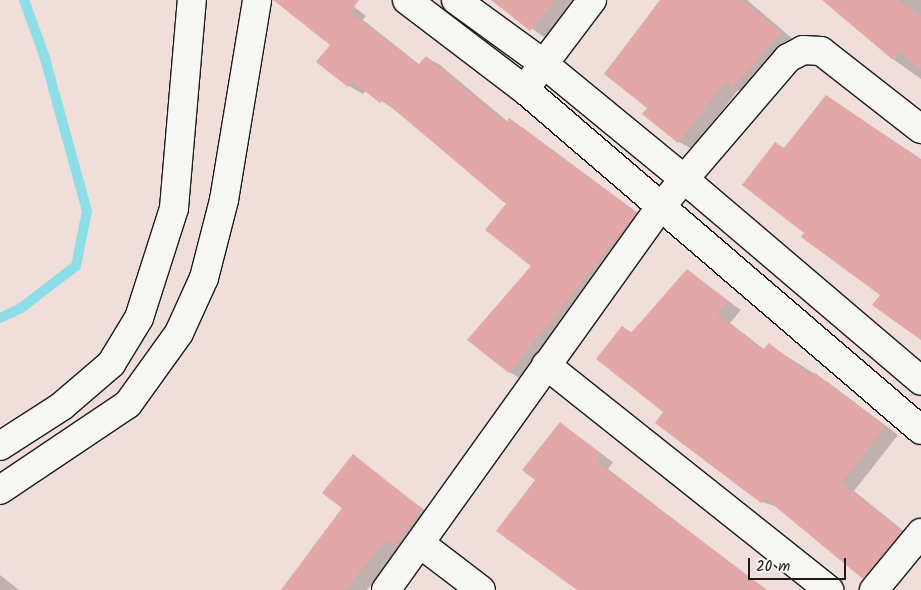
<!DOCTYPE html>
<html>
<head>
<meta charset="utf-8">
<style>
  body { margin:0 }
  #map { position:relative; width:921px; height:590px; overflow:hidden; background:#f0dedb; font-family:Kalam,sans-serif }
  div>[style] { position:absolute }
  .shadow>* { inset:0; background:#0003 }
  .stream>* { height:10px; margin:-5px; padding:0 5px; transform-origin:5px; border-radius:5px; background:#8ddee7 }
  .building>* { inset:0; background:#e2a7a6 }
  .roads { filter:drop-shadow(1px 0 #1c1c1c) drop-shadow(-1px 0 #1c1c1c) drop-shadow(0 1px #1c1c1c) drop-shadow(0 -1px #1c1c1c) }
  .minor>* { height:28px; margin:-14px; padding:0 14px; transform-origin:14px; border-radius:14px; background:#f6f6f2 }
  span { translate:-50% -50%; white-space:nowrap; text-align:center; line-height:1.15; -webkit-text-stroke:4px #f6f6f2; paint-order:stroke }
  .scale { position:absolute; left:748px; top:558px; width:98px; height:22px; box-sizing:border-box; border:2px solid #1c1c1c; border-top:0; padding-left:6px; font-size:15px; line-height:18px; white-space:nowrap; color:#1c1c1c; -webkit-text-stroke:4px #f6f6f2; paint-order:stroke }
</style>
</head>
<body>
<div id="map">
  <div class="shadow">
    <div style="clip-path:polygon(298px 0,345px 0,366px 16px,363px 20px,420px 65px,426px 57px,440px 65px,508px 122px,523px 128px,650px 222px,523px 380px,509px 372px,533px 266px,508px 204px,395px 110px,366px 90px,363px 94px,349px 86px,318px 62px,332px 44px)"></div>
    <div style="clip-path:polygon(493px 0,574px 0,545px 38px)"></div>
    <div style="clip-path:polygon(662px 0,747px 0,794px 40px,746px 95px,738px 90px,692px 149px,679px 142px,648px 108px)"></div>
    <div style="clip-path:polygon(823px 0,921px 0,921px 79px,893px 59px)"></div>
    <div style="clip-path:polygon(826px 96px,921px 159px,921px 340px,882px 295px,785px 149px)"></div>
    <div style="clip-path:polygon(687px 271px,741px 310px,730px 323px,765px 350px,769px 345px,829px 383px,898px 435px,854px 491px,915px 540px,877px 586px,778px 507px,762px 502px,656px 422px,665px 411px,622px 327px,633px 333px)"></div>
    <div style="clip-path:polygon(560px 423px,613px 462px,608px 469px,766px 590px,579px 590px,537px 480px)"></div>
    <div style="clip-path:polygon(353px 456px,435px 518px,399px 549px,367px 590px,283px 590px,344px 507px)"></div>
    <div style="clip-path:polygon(0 575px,19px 590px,0 590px)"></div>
  </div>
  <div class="stream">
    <div style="left:0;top:318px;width:23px;rotate:-25deg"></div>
    <div style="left:21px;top:308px;width:69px;rotate:-37.4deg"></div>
    <div style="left:76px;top:266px;width:56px;rotate:-78.7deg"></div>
    <div style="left:87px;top:211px;width:159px;rotate:-105.4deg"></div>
    <div style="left:45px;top:58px;width:62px;rotate:-109.9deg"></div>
  </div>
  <div class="building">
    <div style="clip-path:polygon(273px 0,359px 0,350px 12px,418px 65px,426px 56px,506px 123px,509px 118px,637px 213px,509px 373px,467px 340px,531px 266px,485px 230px,506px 204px,383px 100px,380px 103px,352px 81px,348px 87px,316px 62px,330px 45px)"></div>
    <div style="clip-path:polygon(491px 0,555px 0,530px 31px)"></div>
    <div style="clip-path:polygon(660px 0,741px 0,781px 32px,732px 88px,725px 82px,678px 143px,642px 114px,647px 108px,604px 74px)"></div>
    <div style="clip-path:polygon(822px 0,898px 0,921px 17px,921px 69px,899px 51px,893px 60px)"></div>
    <div style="clip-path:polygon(826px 95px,921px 160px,921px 340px,872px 305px,880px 295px,801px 237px,804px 233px,742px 185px,775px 142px,784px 148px)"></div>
    <div style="clip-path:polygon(687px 269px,728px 301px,717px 314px,763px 350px,769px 343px,812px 377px,815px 373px,885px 427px,841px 483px,902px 531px,863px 579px,765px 498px,761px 503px,655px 423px,663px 412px,596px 359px,622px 326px,631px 333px)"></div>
    <div style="clip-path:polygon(560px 422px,601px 454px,595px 461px,767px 590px,577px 590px,496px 531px,535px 480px,522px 470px)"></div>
    <div style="clip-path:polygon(353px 454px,422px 509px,393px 547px,385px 541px,345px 590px,281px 590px,342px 508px,322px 493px)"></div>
  </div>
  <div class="roads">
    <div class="minor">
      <div style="left:407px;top:0;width:147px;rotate:37.3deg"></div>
      <div style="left:524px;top:89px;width:523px;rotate:40.66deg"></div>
      <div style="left:456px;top:0;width:109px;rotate:36deg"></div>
      <div style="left:544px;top:64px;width:181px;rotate:39.4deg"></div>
      <div style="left:684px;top:179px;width:311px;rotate:40.4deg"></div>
      <div style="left:533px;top:78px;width:98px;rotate:-52.9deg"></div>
      <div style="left:546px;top:365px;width:362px;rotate:38.5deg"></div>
      <div style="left:0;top:446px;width:74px;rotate:-32.8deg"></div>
      <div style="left:62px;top:406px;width:65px;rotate:-40.6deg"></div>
      <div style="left:111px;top:364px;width:54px;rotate:-58.7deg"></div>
      <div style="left:139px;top:318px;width:115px;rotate:-72.3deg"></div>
      <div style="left:174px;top:208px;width:209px;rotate:-85.1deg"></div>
      <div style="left:0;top:490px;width:154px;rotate:-33.9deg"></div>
      <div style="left:128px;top:404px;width:87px;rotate:-54.3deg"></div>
      <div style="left:179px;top:333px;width:60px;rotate:-65.6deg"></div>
      <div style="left:204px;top:278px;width:81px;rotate:-75.6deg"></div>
      <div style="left:224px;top:200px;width:203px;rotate:-80.6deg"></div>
      <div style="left:422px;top:545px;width:74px;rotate:37.3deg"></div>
      <div style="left:386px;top:590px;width:474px;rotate:-54.4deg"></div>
      <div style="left:662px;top:205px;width:194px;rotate:-49.4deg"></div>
      <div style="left:788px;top:58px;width:17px;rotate:-28deg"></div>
      <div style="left:803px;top:50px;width:18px;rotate:3deg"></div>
      <div style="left:821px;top:51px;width:127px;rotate:38deg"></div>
      <div style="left:874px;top:590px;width:74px;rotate:-50.5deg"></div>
    </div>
  </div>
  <div class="scale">20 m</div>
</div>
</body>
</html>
